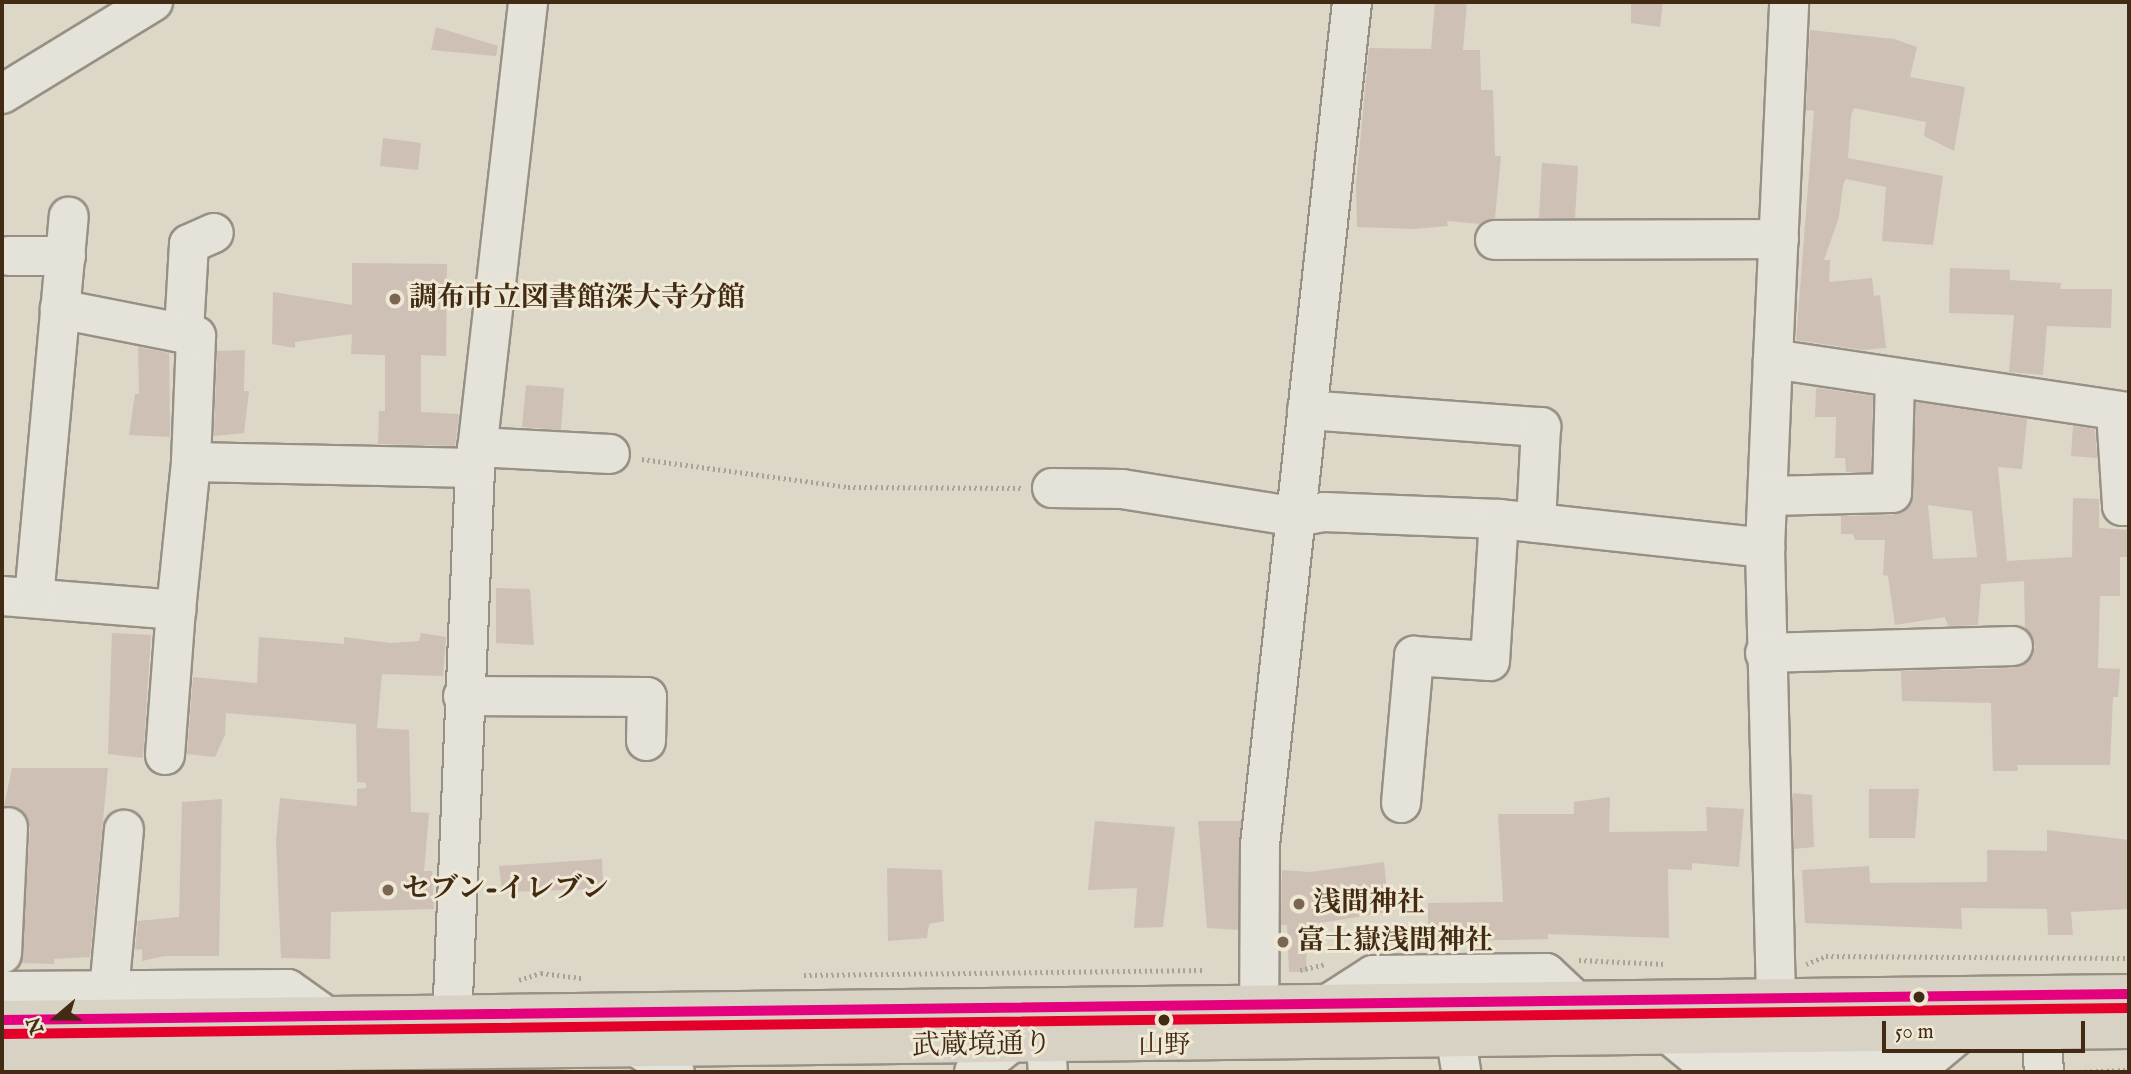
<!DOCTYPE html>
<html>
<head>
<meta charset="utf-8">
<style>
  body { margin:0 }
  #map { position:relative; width:2131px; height:1074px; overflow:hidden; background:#ddd7c7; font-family:"IM FELL English","Noto Serif JP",serif }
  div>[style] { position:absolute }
  .building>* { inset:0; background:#cec0b5 }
  .path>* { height:4.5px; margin-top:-2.25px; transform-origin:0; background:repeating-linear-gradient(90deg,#a8a39a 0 2px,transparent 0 5.5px) }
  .roads { filter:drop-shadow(2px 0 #979084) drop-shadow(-2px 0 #979084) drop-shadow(0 2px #979084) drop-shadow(0 -2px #979084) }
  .minor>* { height:38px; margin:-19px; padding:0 19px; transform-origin:19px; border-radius:19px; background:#e5e2da }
  .major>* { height:38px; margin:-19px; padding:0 19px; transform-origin:19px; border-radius:19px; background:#d8d2c5 }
  .bus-1>* { height:10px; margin:-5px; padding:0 5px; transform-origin:5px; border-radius:5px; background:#e5007d }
  .bus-2>* { height:10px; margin:-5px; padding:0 5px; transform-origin:5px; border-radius:5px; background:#e4002b }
  .dots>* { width:19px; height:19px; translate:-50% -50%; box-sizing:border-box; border:4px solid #eee8d5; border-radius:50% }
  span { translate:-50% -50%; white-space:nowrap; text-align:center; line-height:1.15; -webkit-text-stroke:6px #eee8d5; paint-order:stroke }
  .bus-label { font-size:26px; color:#432b13 }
  .poi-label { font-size:28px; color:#432b13; font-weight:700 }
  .left { translate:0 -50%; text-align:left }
  .street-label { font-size:28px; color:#432b13 }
  .frame { position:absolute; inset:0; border:4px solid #432b13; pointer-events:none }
  .north { position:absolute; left:21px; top:983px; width:70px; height:70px; -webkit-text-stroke:5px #eee8d5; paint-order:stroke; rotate:250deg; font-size:19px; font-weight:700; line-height:28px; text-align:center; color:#432b13 }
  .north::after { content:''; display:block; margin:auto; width:24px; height:32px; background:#432b13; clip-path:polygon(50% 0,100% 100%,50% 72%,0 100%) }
  .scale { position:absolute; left:1882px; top:1021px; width:203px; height:32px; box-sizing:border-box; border:4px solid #432b13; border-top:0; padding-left:9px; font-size:21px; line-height:24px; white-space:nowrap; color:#432b13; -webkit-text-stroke:5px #eee8d5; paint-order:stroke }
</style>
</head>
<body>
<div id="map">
  <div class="building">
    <div style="clip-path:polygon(1435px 2px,1467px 2px,1463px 50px,1480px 50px,1481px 90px,1493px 90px,1495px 156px,1501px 156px,1495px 218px,1481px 224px,1447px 221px,1448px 226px,1414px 229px,1357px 227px,1356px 184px,1369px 48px,1431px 49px)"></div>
    <div style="clip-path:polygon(1631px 2px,1663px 2px,1660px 27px,1631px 23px)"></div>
    <div style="clip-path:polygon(436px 27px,498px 46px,496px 56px,431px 50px)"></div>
    <div style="clip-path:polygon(1810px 30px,1894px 39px,1917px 47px,1910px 77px,1965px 87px,1954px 151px,1924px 136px,1926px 122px,1854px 108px,1851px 116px,1848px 158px,1943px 176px,1933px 245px,1882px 241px,1886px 187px,1846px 179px,1843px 185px,1839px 217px,1824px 260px,1830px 260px,1829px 282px,1872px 278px,1874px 296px,1880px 295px,1886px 348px,1863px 350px,1796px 340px,1814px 111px,1806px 110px)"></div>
    <div style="clip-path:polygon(383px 138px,421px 143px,418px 170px,380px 166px)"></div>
    <div style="clip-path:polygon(1542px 163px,1578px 166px,1575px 218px,1539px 218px)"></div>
    <div style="clip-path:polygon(352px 263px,447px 264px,446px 356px,421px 355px,421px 412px,459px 414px,455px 446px,378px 444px,379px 411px,385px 411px,385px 355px,351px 354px,352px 334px,295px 342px,295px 348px,272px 344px,273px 292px,352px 305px)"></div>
    <div style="clip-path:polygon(1950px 268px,2010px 270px,2010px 280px,2061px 283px,2060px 289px,2112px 289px,2111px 328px,2047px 326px,2043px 375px,2009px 372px,2014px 315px,1949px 313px)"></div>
    <div style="clip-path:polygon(138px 347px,169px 353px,170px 437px,129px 435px,135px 394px,139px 394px)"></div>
    <div style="clip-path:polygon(245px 350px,244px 391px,249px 391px,244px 433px,214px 436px,217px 351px)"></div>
    <div style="clip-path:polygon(526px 385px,564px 388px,561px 430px,522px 427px)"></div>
    <div style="clip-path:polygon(1816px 388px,1873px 396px,1871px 472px,1846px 472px,1845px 458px,1835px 458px,1836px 417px,1815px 417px)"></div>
    <div style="clip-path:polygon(evenodd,1916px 402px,2027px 419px,2022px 469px,1998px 467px,2007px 561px,2072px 557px,2073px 498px,2099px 499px,2099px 528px,2129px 530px,2129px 557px,2120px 557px,2120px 596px,2100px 596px,2098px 668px,2120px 669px,2118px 697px,2113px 697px,2110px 765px,2017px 765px,2018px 771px,1993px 771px,1991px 703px,1902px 701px,1901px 671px,2014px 668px,2032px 657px,2035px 646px,2025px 628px,2024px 581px,1981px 584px,1978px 625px,1948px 626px,1945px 617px,1895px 625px,1888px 576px,1883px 575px,1885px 540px,1855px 540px,1853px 534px,1841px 534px,1841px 516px,1893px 515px,1911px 504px,1916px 402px,1928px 505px,1972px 511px,1977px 557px,1933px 559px,1928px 505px)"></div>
    <div style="clip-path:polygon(2073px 426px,2095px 429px,2097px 458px,2071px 456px)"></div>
    <div style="clip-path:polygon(496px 588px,530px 589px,534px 645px,496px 643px)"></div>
    <div style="clip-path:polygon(112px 633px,151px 635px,143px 758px,108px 754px)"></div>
    <div style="clip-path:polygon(421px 633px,446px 637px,443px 676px,382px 674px,377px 728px,409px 730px,411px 812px,429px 813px,424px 871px,432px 871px,434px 909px,331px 912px,330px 959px,281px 958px,276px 840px,280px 798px,357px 806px,357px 789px,366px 788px,366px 783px,357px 782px,356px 724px,226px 713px,225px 735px,215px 757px,187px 754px,193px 677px,257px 683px,259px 637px,344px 644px,344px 637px,391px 643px,419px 641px)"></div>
    <div style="clip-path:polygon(12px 768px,108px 768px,90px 957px,54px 959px,54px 964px,21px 963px,30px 828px,20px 809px,4px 806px)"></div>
    <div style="clip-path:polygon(1869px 789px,1919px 789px,1915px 838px,1869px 838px)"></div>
    <div style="clip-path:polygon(1793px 793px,1812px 795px,1814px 847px,1794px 849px)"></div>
    <div style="clip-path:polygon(1610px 797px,1609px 832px,1707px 831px,1706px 807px,1744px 809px,1739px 867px,1692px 863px,1692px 870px,1668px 869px,1669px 938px,1548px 934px,1548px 939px,1428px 942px,1428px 903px,1503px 902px,1498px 814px,1574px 814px,1574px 802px)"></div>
    <div style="clip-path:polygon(222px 799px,219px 956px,165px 956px,142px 961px,142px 949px,135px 950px,138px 921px,179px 917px,182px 802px)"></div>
    <div style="clip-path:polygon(1095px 821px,1175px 827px,1163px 927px,1134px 928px,1137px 888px,1088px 890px)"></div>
    <div style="clip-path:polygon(1198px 821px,1241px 821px,1238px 930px,1207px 928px)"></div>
    <div style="clip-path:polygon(2047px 830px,2129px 840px,2129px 909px,2071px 912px,2073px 935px,2048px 935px,2047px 909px,1961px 908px,1962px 929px,1805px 923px,1802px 870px,1869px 866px,1870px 883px,1987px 882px,1987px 850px,2047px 851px)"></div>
    <div style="clip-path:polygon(602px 859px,603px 889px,502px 892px,499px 866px)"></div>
    <div style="clip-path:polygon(1384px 862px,1389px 912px,1307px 925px,1306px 972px,1289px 972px,1287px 925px,1281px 925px,1282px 870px,1310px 872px)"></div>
    <div style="clip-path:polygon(887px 868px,942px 870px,944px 921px,929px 924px,927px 938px,888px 941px)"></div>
  </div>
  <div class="path">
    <div style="left:642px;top:459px;width:208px;rotate:7.7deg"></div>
    <div style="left:848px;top:487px;width:175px;rotate:0.3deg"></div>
    <div style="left:1579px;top:960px;width:86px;rotate:2.7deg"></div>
    <div style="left:1806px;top:964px;width:22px;rotate:-22deg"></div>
    <div style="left:1826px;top:956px;width:303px;rotate:0.4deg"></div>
    <div style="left:1300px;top:970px;width:27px;rotate:-13deg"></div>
    <div style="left:804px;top:975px;width:401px;rotate:-0.7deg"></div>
    <div style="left:519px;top:980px;width:23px;rotate:-18deg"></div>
    <div style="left:541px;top:973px;width:41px;rotate:7deg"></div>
    <div style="left:1968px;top:1072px;width:17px"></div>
    <div style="left:2074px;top:1072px;width:55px;rotate:-2.1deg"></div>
  </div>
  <div class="roads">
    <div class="minor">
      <div style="left:2px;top:94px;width:177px;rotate:-31.4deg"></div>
      <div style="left:1495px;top:240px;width:284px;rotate:-0.2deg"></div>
      <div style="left:9px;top:256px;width:57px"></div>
      <div style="left:184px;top:331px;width:87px;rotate:-86.7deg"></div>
      <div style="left:189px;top:244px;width:27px;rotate:-24deg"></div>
      <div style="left:1773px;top:359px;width:357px;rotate:-87.4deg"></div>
      <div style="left:1307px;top:410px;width:235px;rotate:4.2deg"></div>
      <div style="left:1541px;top:427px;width:96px;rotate:93deg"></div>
      <div style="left:2116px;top:412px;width:94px;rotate:86.3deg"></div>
      <div style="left:2122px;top:506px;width:7px"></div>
      <div style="left:477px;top:447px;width:133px;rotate:3deg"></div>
      <div style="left:191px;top:462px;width:284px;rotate:1.2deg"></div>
      <div style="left:1052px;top:488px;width:70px;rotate:0.8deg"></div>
      <div style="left:1122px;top:489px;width:176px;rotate:9.1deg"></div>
      <div style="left:1296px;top:517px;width:28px;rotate:-10deg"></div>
      <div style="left:1324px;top:512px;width:175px;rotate:2.3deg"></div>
      <div style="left:1499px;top:519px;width:268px;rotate:6.2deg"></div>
      <div style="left:1765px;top:548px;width:189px;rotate:-87.6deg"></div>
      <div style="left:1773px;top:359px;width:360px;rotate:8.5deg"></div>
      <div style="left:1768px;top:496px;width:124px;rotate:-1.4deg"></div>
      <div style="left:1892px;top:493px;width:115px;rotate:-88.5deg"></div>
      <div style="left:1765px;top:548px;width:449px;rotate:88.6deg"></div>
      <div style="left:2px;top:596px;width:175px;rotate:4.6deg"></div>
      <div style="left:176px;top:610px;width:149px;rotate:-84.2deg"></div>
      <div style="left:191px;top:462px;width:126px;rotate:-87.7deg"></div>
      <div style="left:196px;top:336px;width:139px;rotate:-168.8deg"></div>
      <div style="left:34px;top:598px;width:383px;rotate:-84.8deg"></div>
      <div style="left:1765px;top:653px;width:248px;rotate:-1.6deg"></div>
      <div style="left:463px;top:696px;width:184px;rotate:0.3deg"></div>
      <div style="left:647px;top:697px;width:44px;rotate:91.3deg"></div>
      <div style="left:165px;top:755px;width:145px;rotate:-85.7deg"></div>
      <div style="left:1401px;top:803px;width:148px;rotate:-84.9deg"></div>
      <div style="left:1414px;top:656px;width:76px;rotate:3.8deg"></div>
      <div style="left:1490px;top:661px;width:142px;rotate:-86.4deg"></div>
      <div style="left:2px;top:954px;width:127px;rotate:-87.3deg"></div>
      <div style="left:2px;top:991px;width:286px;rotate:-0.4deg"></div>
      <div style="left:288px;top:989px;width:47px;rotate:35.4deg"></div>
      <div style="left:109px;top:991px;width:162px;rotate:-84.7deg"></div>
      <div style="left:2039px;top:997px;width:75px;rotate:86.2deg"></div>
      <div style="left:1331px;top:1002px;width:50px;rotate:-32.7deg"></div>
      <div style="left:1373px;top:975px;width:173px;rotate:-0.7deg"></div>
      <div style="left:1546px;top:973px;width:40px;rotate:43deg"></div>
      <div style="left:1670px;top:1035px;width:44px;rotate:39.5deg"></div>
      <div style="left:1704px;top:1063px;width:73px"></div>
      <div style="left:1777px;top:1063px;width:149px;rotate:-0.8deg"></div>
      <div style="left:1926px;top:1061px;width:45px;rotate:-39.6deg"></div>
      <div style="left:1259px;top:1038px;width:193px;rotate:-89.7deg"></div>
      <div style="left:1260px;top:845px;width:848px;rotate:-83.77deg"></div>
      <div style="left:1456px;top:1039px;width:33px;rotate:81deg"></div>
      <div style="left:1046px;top:1045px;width:27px;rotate:86deg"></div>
      <div style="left:451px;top:1046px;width:578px;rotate:-87.62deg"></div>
      <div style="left:475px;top:468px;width:469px;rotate:-83.5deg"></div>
      <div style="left:641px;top:1050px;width:40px;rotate:32.9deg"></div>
      <div style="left:974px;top:1072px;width:42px;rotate:-38.2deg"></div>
    </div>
    <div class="major">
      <div style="left:2px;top:1020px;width:2127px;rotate:-0.7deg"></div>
      <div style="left:2px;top:1055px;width:2127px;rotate:-0.7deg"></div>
    </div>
  </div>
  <div class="bus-1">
    <div style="left:2px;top:1020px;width:2127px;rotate:-0.7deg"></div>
  </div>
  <div class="bus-2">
    <div style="left:2px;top:1034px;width:2127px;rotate:-0.7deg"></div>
  </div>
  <div class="dots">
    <div style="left:395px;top:299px;background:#796752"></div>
    <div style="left:388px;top:890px;background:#796752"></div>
    <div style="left:1299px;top:904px;background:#796752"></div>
    <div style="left:1283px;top:942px;background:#796752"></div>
    <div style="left:1919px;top:997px;background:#432b13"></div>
    <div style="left:1164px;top:1020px;background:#432b13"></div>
  </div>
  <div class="bus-label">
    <span style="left:1164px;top:1046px">山野</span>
  </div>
  <div class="poi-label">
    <span class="left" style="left:409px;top:299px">調布市立図書館深大寺分館</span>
    <span class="left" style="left:402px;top:890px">セブン-イレブン</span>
    <span class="left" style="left:1313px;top:904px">浅間神社</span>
    <span class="left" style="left:1297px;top:942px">富士嶽浅間神社</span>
  </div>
  <div class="street-label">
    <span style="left:982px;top:1046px;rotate:-1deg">武蔵境通り</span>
  </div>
  <div class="frame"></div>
  <div class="north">N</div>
  <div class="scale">50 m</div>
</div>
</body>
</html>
